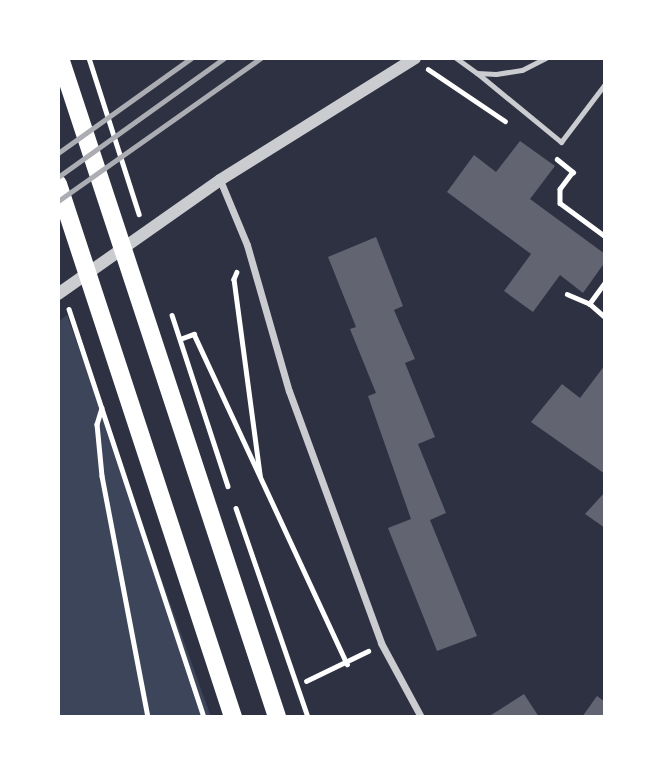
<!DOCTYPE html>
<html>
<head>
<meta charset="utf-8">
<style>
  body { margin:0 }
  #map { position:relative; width:663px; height:775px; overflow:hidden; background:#2d3142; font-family:Jost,sans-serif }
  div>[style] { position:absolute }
  .green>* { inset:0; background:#3c4559 }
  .building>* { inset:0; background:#626471 }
  .path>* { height:4.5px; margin:-2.25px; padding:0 2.25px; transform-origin:2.25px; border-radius:2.25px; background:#fff }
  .service>* { height:5px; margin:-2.5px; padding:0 2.5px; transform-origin:2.5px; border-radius:2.5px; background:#caccd0 }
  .minor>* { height:7px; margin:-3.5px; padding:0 3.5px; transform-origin:3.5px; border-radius:3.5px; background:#caccd0 }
  .tertiary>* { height:12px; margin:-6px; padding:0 6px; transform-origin:6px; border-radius:6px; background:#caccd0 }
  .primary>* { height:18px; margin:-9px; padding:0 9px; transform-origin:9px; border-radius:9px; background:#fff }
  .rail>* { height:5px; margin:-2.5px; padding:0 2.5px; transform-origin:2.5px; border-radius:2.5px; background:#abadb3 }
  span { translate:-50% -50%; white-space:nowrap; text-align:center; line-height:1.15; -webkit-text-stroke:6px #fff; paint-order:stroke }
  .frame { position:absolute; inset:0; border:60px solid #fff; pointer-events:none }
</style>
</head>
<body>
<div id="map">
  <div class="green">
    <div style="clip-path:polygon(67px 315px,211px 717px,58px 717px,58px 322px)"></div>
  </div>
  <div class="building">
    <div style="clip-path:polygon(520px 141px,555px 166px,530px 199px,605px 254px,605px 262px,583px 293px,560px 275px,533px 312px,504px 291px,531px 254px,447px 192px,474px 155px,496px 172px)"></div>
    <div style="clip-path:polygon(376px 237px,403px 306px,394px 310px,415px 359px,405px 363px,435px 437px,418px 444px,446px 513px,430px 520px,477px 636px,437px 651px,388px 528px,411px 519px,368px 396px,376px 393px,350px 329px,356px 327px,328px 257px)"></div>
    <div style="clip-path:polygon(605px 365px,605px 474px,531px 422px,562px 384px,580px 398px)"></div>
    <div style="clip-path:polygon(605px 492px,605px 528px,585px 514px)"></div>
    <div style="clip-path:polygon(524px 694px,539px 717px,488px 717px)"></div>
    <div style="clip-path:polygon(597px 696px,605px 702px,605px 717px,582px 717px)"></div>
  </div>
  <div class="path">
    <div style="left:89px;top:58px;width:164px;rotate:72.2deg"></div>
    <div style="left:428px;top:69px;width:93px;rotate:34deg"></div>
    <div style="left:557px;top:159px;width:21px;rotate:39deg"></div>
    <div style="left:573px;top:172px;width:21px;rotate:127deg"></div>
    <div style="left:560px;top:189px;width:14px;rotate:90deg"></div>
    <div style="left:560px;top:203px;width:56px;rotate:36.3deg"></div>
    <div style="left:237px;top:272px;width:8px;rotate:113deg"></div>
    <div style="left:234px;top:279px;width:198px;rotate:82.4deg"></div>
    <div style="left:605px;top:283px;width:26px;rotate:126deg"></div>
    <div style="left:590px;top:304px;width:20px;rotate:41deg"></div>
    <div style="left:567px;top:294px;width:25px;rotate:23deg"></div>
    <div style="left:69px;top:309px;width:430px;rotate:71.7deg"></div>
    <div style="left:172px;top:315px;width:180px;rotate:71.9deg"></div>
    <div style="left:180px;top:339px;width:15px;rotate:-20deg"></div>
    <div style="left:194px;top:334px;width:364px;rotate:65.1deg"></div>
    <div style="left:102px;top:408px;width:17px;rotate:107deg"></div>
    <div style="left:97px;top:424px;width:52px;rotate:84.5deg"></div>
    <div style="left:102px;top:476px;width:245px;rotate:79.2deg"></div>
    <div style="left:236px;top:508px;width:221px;rotate:71deg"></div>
    <div style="left:306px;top:681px;width:69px;rotate:-25.8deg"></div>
  </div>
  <div class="service">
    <div style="left:456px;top:58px;width:26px;rotate:36deg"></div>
    <div style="left:477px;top:73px;width:19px;rotate:3deg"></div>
    <div style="left:496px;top:74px;width:26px;rotate:-9deg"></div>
    <div style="left:522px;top:70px;width:27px;rotate:-27deg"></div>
    <div style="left:477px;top:73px;width:109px;rotate:39.4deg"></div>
    <div style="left:561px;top:142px;width:73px;rotate:-52.8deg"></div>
  </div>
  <div class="minor">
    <div style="left:220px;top:180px;width:70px;rotate:67.4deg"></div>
    <div style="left:247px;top:245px;width:152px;rotate:74deg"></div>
    <div style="left:289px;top:391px;width:268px;rotate:69.9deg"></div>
    <div style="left:381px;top:643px;width:84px;rotate:61.6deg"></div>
  </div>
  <div class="tertiary">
    <div style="left:58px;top:294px;width:198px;rotate:-35.1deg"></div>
    <div style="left:220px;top:180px;width:230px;rotate:-32deg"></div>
  </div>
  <div class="primary">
    <div style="left:60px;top:58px;width:694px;rotate:71.77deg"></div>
    <div style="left:58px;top:184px;width:561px;rotate:71.82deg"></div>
  </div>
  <div class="rail">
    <div style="left:58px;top:153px;width:163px;rotate:-35.5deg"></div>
    <div style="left:58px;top:177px;width:204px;rotate:-35.6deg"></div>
    <div style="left:58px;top:201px;width:248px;rotate:-35.2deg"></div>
  </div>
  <div class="frame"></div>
</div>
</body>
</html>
